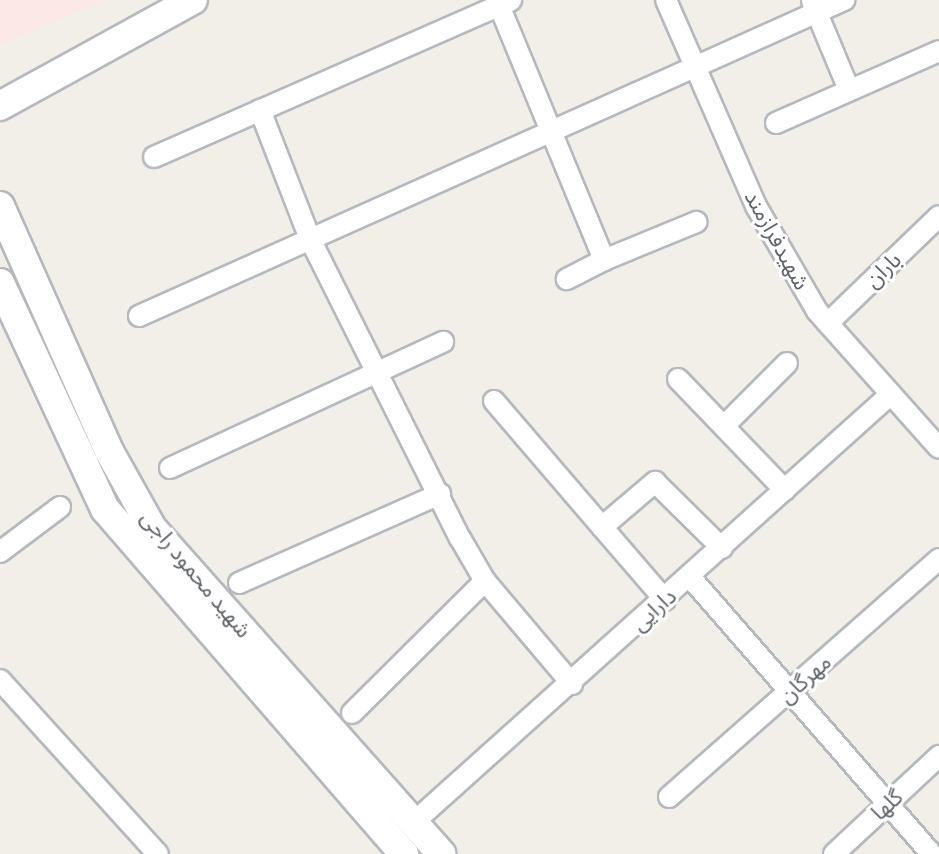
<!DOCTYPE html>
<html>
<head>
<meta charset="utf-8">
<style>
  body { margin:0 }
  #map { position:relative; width:939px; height:854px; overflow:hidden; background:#f1efe8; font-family:Manrope,"Noto Sans Arabic",sans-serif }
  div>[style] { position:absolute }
  .medical>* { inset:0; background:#fce8e6 }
  .roads { filter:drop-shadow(2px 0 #b5b8bc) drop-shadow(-2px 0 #b5b8bc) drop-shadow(0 2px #b5b8bc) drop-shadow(0 -2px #b5b8bc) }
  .street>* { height:20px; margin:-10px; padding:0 10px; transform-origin:10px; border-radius:10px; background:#fff }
  .secondary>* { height:28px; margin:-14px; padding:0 14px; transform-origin:14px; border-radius:14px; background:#fff }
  span { translate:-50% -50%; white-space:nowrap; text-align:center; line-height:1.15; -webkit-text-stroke:6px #fff; paint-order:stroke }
  .street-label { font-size:22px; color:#5f6368 }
</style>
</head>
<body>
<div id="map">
  <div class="medical">
    <div style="clip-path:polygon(0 0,104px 0,0 45px)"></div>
  </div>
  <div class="roads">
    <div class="street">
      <div style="left:666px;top:0;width:225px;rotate:66.4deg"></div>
      <div style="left:756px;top:206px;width:121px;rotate:59.8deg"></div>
      <div style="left:817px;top:311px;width:183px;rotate:48.3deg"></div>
      <div style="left:812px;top:1px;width:96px;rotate:67.4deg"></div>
      <div style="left:499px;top:5px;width:276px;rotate:67.6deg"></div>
      <div style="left:604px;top:260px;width:42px;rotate:152.8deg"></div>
      <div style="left:260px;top:110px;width:138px;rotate:68.8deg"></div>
      <div style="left:310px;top:239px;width:335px;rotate:63.4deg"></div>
      <div style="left:460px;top:538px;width:50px;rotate:59.8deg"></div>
      <div style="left:485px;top:581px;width:135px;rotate:49.8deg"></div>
      <div style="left:776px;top:123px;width:178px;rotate:-23.8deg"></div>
      <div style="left:154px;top:157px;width:390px;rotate:-23.7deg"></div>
      <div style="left:604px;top:260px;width:100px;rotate:-22.4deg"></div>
      <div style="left:139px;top:316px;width:773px;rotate:-24.14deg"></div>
      <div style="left:828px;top:323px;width:154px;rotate:-43.9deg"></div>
      <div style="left:678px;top:379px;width:154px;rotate:46.1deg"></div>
      <div style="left:494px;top:401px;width:166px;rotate:49.4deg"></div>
      <div style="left:724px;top:426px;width:89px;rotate:-45deg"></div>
      <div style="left:170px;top:468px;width:301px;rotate:-24.8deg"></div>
      <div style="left:0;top:552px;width:75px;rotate:-36.9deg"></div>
      <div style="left:690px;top:577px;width:368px;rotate:48.9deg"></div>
      <div style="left:239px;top:583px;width:220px;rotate:-23.9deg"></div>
      <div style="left:665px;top:600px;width:96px;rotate:-130.8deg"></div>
      <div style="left:602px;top:527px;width:70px;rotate:-40.3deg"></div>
      <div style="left:655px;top:482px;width:94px;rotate:44.6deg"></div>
      <div style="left:0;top:680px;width:235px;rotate:47.8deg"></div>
      <div style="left:352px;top:713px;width:187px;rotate:-44.8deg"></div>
      <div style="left:669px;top:797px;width:360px;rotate:-41.4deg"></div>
      <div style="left:413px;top:823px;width:642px;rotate:-41.91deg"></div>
      <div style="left:834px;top:854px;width:144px;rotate:-43deg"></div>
    </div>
    <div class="secondary">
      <div style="left:0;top:106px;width:220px;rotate:-28.8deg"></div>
      <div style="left:0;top:206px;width:268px;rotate:66deg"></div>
      <div style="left:109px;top:451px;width:88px;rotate:60.8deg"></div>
      <div style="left:152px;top:528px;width:436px;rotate:48.4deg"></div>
      <div style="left:0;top:283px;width:249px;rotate:65.1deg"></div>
      <div style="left:105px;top:509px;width:457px;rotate:49.1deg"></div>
    </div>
  </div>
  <div class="street-label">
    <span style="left:777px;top:240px;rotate:61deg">شهیدفرازمند</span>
    <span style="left:883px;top:270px;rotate:-44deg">باران</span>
    <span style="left:196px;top:574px;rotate:50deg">شهید محمود راجی</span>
    <span style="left:654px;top:610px;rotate:-42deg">دارایی</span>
    <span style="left:805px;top:679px;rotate:-42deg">مهرگان</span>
    <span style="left:887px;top:805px;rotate:-43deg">گلها</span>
  </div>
</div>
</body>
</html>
